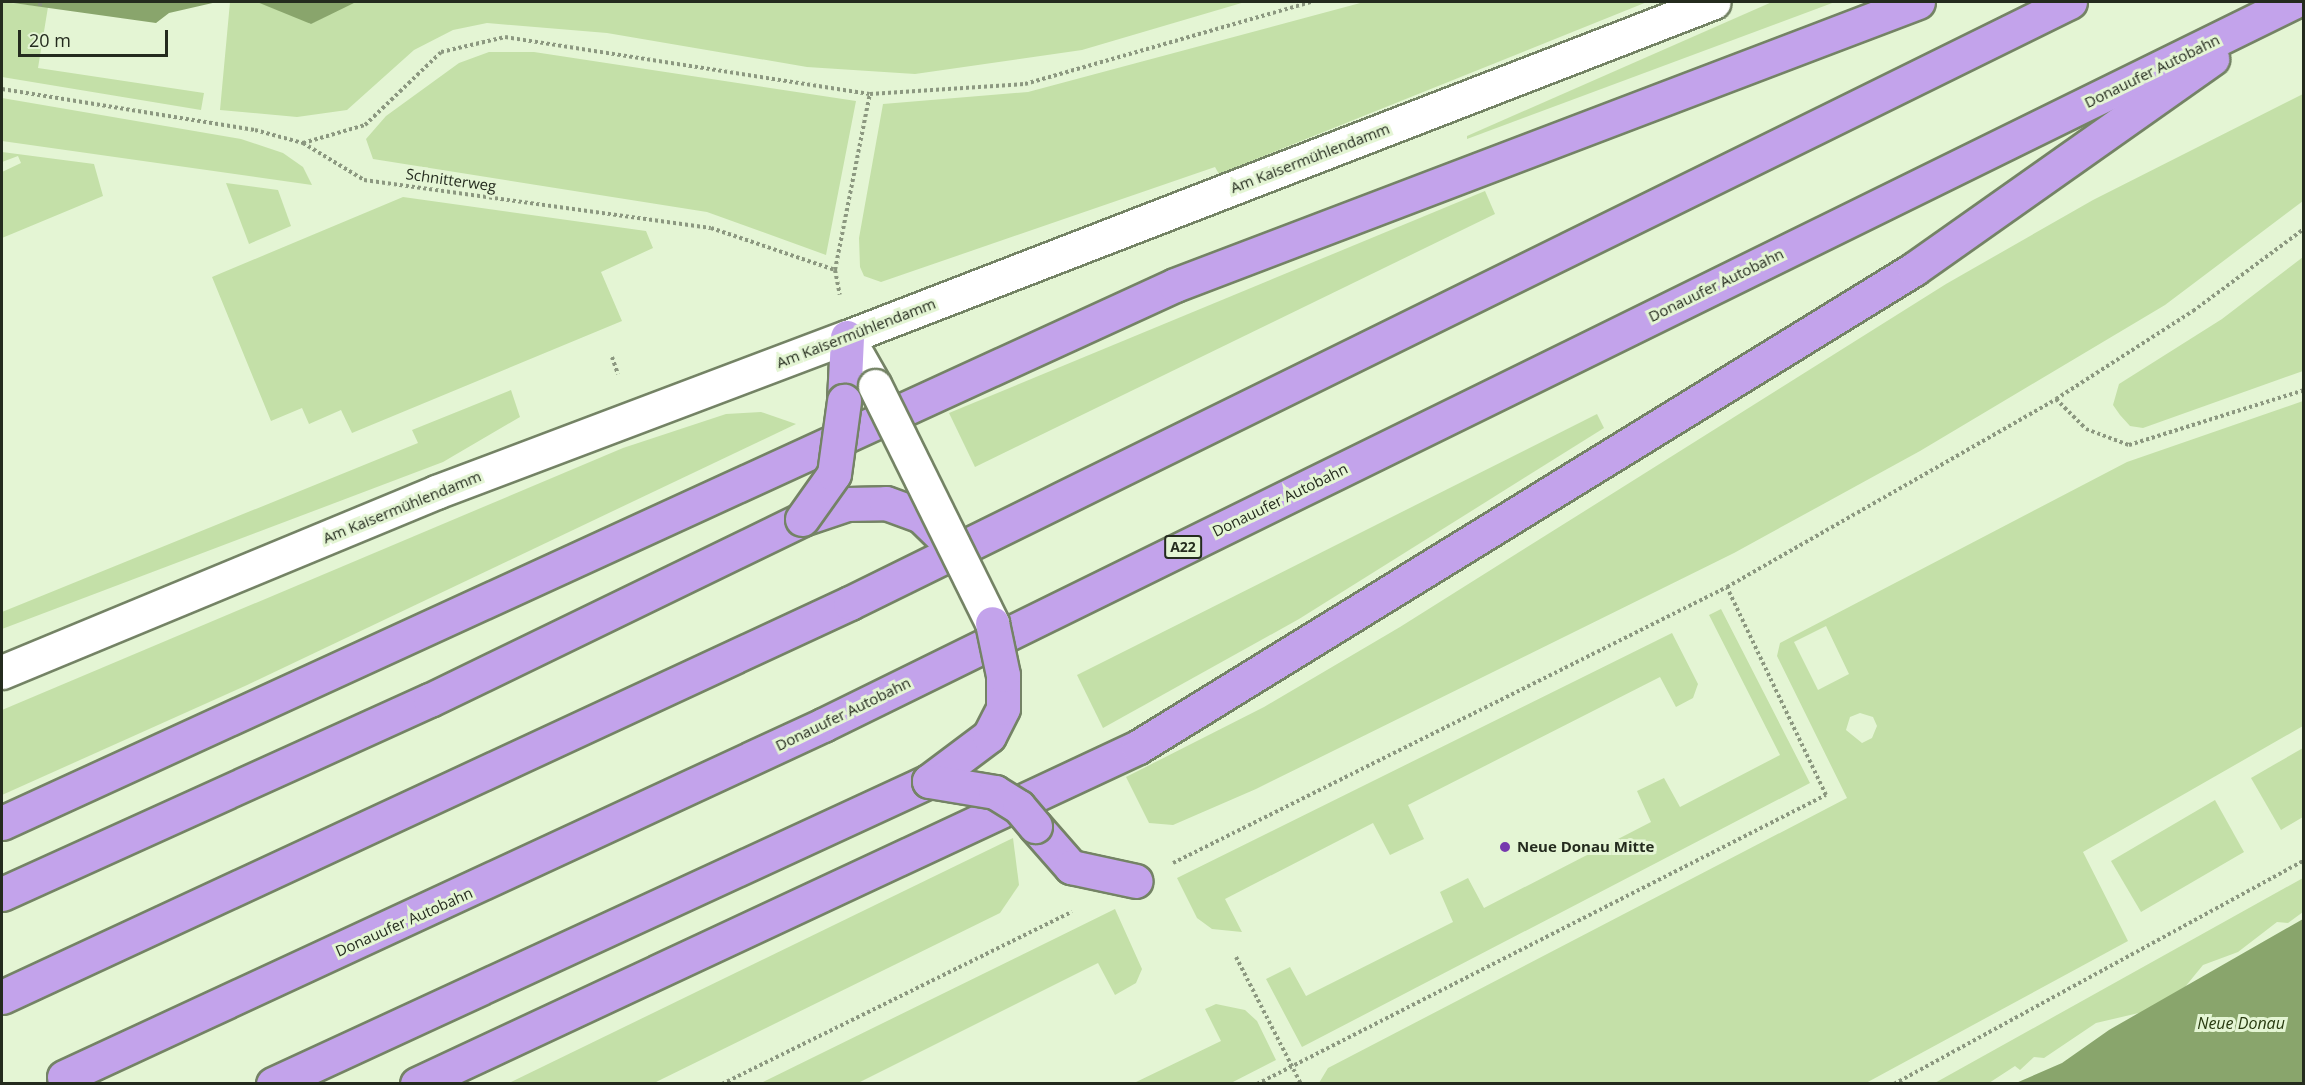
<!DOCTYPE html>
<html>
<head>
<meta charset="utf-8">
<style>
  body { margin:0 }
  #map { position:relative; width:2305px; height:1085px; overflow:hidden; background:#e4f5d4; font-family:"Open Sans",sans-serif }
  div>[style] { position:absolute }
  .green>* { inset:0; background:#c4e0a8 }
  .water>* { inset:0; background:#89a56c }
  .path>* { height:4px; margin-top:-2px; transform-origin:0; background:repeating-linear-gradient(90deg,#8c9880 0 3px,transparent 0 6px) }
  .roads { filter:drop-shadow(2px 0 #748365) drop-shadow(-2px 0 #748365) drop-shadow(0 2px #748365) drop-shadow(0 -2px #748365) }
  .minor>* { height:33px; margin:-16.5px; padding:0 16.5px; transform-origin:16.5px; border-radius:16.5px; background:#fff }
  .tertiary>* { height:33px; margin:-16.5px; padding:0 16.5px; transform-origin:16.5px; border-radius:16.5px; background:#fff }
  .motorway>* { height:33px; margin:-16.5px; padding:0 16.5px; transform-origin:16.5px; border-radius:16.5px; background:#c3a3eb }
  .bridges { filter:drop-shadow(2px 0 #748365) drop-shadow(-2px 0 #748365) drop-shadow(0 2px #748365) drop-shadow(0 -2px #748365) }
  .tertiary-bridge>* { height:33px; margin:-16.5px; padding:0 16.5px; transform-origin:16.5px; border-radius:16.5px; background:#fff }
  .motorway-bridge>* { height:33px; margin:-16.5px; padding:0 16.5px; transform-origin:16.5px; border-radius:16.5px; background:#c3a3eb }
  .dots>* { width:16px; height:16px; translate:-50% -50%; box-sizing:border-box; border:3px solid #e4f5d4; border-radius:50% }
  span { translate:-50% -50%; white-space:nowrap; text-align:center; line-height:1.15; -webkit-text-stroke:6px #e4f5d4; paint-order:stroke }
  .shield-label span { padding:2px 4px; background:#e4f5d4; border:2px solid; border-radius:4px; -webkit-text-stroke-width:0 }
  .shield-label { font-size:14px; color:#242b1e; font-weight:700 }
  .street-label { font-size:15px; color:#242b1e }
  .poi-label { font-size:15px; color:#242b1e; font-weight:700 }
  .left { translate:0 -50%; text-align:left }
  .water-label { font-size:16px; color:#283a10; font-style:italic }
  .frame { position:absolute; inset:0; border:3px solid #242b1e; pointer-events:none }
  .scale { position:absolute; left:18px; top:30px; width:150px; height:27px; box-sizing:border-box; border:3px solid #242b1e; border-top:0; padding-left:8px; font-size:18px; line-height:21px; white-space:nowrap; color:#242b1e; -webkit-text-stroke:4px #e4f5d4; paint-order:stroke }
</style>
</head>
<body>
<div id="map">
  <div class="green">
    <div style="clip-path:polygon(2px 2px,48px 7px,55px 2px,134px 2px,91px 12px,48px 7px,38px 68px,204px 93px,201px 110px,2px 77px)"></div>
    <div style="clip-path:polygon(230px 2px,289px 2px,310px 24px,332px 13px,337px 2px,1245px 2px,1082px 50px,915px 74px,807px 67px,607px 33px,487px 23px,453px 30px,414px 50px,347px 110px,297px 117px,220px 110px)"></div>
    <div style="clip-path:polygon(1364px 2px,1647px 2px,1219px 174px,1215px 167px,881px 282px,864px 276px,860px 267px,859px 238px,883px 104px,1028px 92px)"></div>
    <div style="clip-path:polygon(1772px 2px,1835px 2px,1467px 139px,1467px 136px)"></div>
    <div style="clip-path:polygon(489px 52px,534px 52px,856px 101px,826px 255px,707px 212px,373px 159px,366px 139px,386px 116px,459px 63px)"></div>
    <div style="clip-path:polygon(2303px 94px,2303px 201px,2165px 305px,1920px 451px,1734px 553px,1256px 789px,1173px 825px,1149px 823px,1126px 777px,1264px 707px,1400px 627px,1946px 284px,2093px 200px)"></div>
    <div style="clip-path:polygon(2px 98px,241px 139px,283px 153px,303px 167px,312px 185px,2px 141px)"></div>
    <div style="clip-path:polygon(2px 152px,94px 164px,103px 196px,2px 238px,2px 172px,21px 163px,18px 156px,2px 162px)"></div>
    <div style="clip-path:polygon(226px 183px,278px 190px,291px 226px,249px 244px)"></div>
    <div style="clip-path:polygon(1485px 191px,1495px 214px,975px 467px,949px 413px)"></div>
    <div style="clip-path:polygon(403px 197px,646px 231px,653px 248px,601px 272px,622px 321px,352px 433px,341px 410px,309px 424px,302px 408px,271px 421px,212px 277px)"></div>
    <div style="clip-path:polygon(2303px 257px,2303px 371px,2143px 428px,2130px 426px,2120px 415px,2113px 405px,2119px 384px,2222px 319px)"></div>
    <div style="clip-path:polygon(511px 390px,520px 417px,443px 462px,2px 629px,2px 612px,418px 443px,412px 430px)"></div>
    <div style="clip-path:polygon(evenodd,2303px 401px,2303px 726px,2083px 852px,2128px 941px,1866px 1083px,1319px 1083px,1328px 1068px,1847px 798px,1777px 656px,1780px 643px,2127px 462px,2303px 401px,1826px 626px,1849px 674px,1818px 690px,1794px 642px,1826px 626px,2303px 401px,1860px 713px,1873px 717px,1877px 726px,1872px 738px,1862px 743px,1846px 730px,1850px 717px,1860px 713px)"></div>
    <div style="clip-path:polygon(761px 412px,796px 424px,245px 686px,2px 795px,2px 710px,623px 448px,726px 414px)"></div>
    <div style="clip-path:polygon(1597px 414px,1604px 428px,1299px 619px,1103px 728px,1077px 675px)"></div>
    <div style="clip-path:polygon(1721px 609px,1810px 783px,1302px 1047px,1266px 979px,1290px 967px,1306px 996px,1453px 922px,1440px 892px,1468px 878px,1484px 908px,1651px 822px,1637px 791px,1664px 778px,1680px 807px,1780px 755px,1709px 615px)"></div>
    <div style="clip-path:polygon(1672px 633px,1698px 684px,1693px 698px,1676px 707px,1660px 677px,1408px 805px,1424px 839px,1390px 855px,1373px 823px,1225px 899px,1242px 932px,1212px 929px,1197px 918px,1177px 878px)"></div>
    <div style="clip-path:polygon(2303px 748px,2303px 817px,2281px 830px,2251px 778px)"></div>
    <div style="clip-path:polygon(2215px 800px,2244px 852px,2141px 912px,2111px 861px)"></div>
    <div style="clip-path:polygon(1013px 838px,1019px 885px,1000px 913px,654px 1083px,509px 1083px)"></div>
    <div style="clip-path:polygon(2303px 878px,2303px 912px,2288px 923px,2277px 922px,2238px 952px,2203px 965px,2185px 987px,2143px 1012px,2096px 1023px,2044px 1058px,2034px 1057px,2020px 1070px,2015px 1066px,1989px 1083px,1933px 1084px)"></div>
    <div style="clip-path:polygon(1115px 909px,1142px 969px,1136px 983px,1115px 995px,1098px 963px,858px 1083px,761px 1083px)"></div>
    <div style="clip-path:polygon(1216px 1004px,1245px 1010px,1257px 1021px,1276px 1060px,1231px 1083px,1134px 1083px,1221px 1041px,1205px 1009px)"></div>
  </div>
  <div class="water">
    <div style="clip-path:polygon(6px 2px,217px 2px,169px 13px,156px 23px)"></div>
    <div style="clip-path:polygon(257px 2px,356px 2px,311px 24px)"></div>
    <div style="clip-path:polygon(2303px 919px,2303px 1083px,2016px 1083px,2062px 1063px,2109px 1030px)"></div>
  </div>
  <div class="path">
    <div style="left:40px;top:6px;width:4px;rotate:-90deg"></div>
    <div style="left:2px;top:89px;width:256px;rotate:9.2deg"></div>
    <div style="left:255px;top:130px;width:50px;rotate:15.2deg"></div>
    <div style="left:303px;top:143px;width:71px;rotate:31.2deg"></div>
    <div style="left:364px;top:180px;width:350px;rotate:7.9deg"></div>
    <div style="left:711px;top:228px;width:131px;rotate:18.7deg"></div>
    <div style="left:835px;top:270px;width:25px;rotate:79deg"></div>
    <div style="left:303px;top:143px;width:65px;rotate:-16.2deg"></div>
    <div style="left:365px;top:125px;width:105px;rotate:-43.8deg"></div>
    <div style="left:441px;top:52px;width:66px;rotate:-13.2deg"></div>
    <div style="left:505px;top:37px;width:369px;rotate:8.9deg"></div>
    <div style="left:870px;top:94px;width:155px;rotate:-3.7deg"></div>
    <div style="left:1025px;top:84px;width:298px;rotate:-16deg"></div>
    <div style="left:835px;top:270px;width:179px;rotate:-78.8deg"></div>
    <div style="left:612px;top:357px;width:18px;rotate:71deg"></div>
    <div style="left:2056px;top:399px;width:42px;rotate:45deg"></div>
    <div style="left:2086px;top:429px;width:46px;rotate:20.4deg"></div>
    <div style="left:2129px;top:445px;width:183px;rotate:-17.4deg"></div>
    <div style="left:1173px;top:863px;width:619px;rotate:-26.48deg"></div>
    <div style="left:1727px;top:587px;width:379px;rotate:-29.7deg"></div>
    <div style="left:2056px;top:399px;width:163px;rotate:-32.7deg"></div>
    <div style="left:2193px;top:311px;width:138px;rotate:-36.5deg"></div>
    <div style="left:1236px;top:957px;width:143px;rotate:62.9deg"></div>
    <div style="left:722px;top:1084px;width:390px;rotate:-26.2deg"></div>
    <div style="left:1257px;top:1084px;width:638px;rotate:-26.93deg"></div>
    <div style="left:1826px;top:795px;width:230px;rotate:-115.5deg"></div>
    <div style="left:1894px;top:1084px;width:467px;rotate:-28.6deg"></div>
  </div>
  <div class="roads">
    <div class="minor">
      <div style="left:847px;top:337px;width:929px;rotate:-21.13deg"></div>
    </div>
    <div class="tertiary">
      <div style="left:2px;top:672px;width:470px;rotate:-22.5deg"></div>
      <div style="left:436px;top:492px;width:439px;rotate:-20.7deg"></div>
      <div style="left:847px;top:337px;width:56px;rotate:60.3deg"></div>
    </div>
    <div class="motorway">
      <div style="left:844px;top:401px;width:64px;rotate:-87.3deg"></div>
      <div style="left:2px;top:823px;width:1290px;rotate:-24.64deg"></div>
      <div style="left:1175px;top:285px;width:795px;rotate:-20.85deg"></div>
      <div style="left:1035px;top:826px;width:55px;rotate:48.7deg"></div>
      <div style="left:1071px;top:867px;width:66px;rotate:12.2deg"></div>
      <div style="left:2px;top:894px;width:470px;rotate:-24.4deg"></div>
      <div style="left:430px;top:700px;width:414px;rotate:-25.9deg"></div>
      <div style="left:802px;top:519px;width:47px;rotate:-18.4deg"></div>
      <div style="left:847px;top:504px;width:39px;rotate:-1deg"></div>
      <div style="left:886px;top:503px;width:37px;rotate:20deg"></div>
      <div style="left:921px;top:516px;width:45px;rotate:44.1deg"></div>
      <div style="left:2px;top:997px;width:935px;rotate:-24.92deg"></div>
      <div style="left:850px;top:603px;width:1360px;rotate:-26.23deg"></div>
      <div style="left:64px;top:1077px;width:837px;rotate:-24.88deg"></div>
      <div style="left:823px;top:725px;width:1638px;rotate:-26.19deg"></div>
      <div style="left:273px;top:1084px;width:723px;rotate:-24.79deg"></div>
      <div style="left:417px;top:1084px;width:796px;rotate:-25.05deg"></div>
      <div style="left:1138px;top:747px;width:911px;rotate:-31.63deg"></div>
      <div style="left:1914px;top:269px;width:365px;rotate:-35.2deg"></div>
    </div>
  </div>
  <div class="bridges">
    <div class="tertiary-bridge">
      <div style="left:875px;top:386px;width:264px;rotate:63.7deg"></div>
    </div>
    <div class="motorway-bridge">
      <div style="left:802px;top:519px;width:55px;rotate:-54.6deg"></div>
      <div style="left:834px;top:474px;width:74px;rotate:-82.2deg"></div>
      <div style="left:929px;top:781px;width:75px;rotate:-36.9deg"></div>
      <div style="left:989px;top:736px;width:31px;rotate:-63deg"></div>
      <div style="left:1003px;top:708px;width:33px;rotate:-90deg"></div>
      <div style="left:1003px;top:675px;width:53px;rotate:-101.9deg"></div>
      <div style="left:929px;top:781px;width:67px;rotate:9.5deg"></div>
      <div style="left:995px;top:792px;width:28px;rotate:32deg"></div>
      <div style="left:1019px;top:807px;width:25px;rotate:50deg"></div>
    </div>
  </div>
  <div class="dots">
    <div style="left:1505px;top:847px;background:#7639ae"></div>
  </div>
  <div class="shield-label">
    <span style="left:1183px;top:547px">A22</span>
  </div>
  <div class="street-label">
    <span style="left:2152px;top:71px;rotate:-26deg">Donauufer Autobahn</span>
    <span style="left:1310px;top:158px;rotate:-21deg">Am Kaisermühlendamm</span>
    <span style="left:451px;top:180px;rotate:8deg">Schnitterweg</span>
    <span style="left:1716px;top:285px;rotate:-26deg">Donauufer Autobahn</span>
    <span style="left:856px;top:333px;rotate:-21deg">Am Kaisermühlendamm</span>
    <span style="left:1280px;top:500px;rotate:-26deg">Donauufer Autobahn</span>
    <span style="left:402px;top:507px;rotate:-22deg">Am Kaisermühlendamm</span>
    <span style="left:843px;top:714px;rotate:-26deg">Donauufer Autobahn</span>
    <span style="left:404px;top:922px;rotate:-24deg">Donauufer Autobahn</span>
  </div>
  <div class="poi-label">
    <span class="left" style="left:1517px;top:847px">Neue Donau Mitte</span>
  </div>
  <div class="water-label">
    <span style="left:2241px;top:1023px">Neue Donau</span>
  </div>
  <div class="frame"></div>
  <div class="scale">20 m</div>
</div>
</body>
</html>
